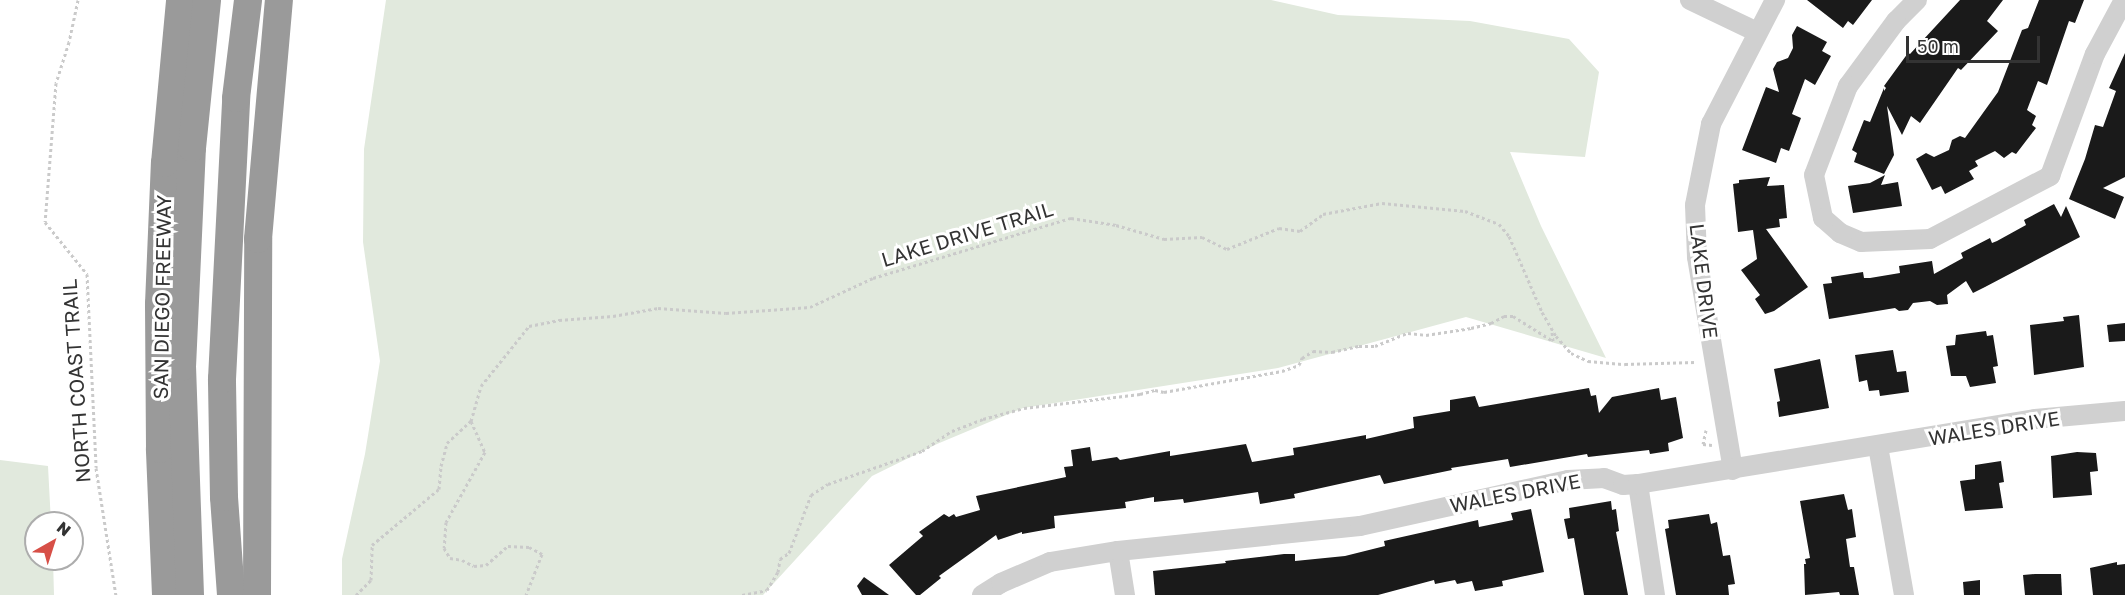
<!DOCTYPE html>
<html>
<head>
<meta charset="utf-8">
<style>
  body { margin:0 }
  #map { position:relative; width:2125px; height:595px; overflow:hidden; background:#fff; font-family:"Golos Text",sans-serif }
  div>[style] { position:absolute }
  .green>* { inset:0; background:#e1e9dd }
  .building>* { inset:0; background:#1a1a1a }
  .path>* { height:3px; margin-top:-1.5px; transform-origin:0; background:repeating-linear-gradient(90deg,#cacaca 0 3px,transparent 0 6px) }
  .minor>* { height:20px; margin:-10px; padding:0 10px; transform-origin:10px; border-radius:10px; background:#d0d0d0 }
  .highway>* { height:28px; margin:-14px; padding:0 14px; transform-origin:14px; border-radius:14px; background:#9a9a9a }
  span { translate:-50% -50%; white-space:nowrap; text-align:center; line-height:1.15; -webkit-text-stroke:6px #fff; paint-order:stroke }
  .street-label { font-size:20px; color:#333 }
  .north { position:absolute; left:24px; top:511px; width:60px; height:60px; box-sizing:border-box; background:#fff; border:2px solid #adadad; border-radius:50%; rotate:39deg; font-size:16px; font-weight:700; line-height:24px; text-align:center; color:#333 }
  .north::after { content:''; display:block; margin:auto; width:21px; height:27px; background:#d74f47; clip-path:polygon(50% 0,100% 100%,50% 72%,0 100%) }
  .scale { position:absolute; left:1906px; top:36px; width:134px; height:27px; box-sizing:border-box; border:3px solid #333; border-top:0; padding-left:8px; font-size:18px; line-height:21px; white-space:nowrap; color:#333; -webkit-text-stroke:4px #fff; paint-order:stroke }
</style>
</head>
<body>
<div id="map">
  <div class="green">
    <div style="clip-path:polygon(386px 0,1271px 0,1338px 15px,1470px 21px,1569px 39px,1599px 72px,1585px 157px,1510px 152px,1541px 226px,1606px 358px,1466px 317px,1278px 368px,1023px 408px,937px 444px,872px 476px,763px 595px,342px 595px,342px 559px,365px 454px,380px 361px,363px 242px,364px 149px)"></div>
    <div style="clip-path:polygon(0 460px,48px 466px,51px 523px,36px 523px,36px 559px,53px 559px,54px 595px,0 595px)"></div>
  </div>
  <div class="building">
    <div style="clip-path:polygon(1807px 0,1872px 0,1853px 25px,1848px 21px,1843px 28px)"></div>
    <div style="clip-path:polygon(1960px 0,2003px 0,1987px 21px,1998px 31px,1961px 70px,1958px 68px,1920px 123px,1911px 116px,1902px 135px,1887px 106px,1894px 155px,1884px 174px,1854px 162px,1857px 153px,1852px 150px,1864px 120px,1870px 122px,1884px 88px,1884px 91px,1886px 88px,1884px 86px,1908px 53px,1910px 54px)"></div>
    <div style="clip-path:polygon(2039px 0,2084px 0,2075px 23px,2069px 21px,2047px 85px,2038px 81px,2027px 110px,2036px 116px,2032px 125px,2036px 128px,2016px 154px,2012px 152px,2004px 158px,1995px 151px,1975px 161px,1978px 166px,1969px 171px,1974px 179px,1945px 194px,1941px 186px,1932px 190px,1916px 159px,1926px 153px,1934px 157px,1949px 150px,1952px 140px,1960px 136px,1965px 138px,1998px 92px,2022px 30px,2028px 28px)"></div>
    <div style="clip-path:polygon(1797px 26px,1827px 42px,1822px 51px,1831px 56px,1815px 85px,1805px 79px,1792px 114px,1801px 118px,1789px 151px,1781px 148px,1776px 163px,1742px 150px,1766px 87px,1779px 92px,1773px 69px,1777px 62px,1788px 58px,1793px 48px,1792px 35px)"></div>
    <div style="clip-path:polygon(2125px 53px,2125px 177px,2103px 188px,2124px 197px,2115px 219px,2069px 199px,2085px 159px,2095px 125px,2103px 127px,2116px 91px,2109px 88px)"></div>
    <div style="clip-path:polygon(1885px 175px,1881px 185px,1898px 182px,1902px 206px,1853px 213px,1848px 186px,1870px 183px)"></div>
    <div style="clip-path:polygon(1770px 177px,1767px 186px,1784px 185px,1787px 218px,1779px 219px,1780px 227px,1766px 229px,1808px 287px,1774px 311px,1765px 314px,1755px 299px,1760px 295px,1741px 270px,1757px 259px,1753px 230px,1738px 232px,1733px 184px,1739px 183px,1739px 180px)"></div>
    <div style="clip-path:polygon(2054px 204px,2061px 217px,2066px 206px,2080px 237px,1985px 287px,1973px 293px,1966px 281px,1947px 295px,1948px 304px,1937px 305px,1930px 301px,1913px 303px,1908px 310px,1899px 311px,1895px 308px,1829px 319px,1823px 284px,1832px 283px,1831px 277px,1863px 272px,1864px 278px,1870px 278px,1900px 273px,1899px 266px,1932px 261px,1934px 274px,1963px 258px,1961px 253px,1990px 238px,1992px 243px,1997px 241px,2026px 225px,2024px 220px)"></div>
    <div style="clip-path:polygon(2079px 315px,2084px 367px,2034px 375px,2030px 325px,2064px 321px,2063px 317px)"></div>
    <div style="clip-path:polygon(2125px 323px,2125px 341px,2109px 342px,2107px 325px)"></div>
    <div style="clip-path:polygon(1986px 331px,1987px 336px,1993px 335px,1998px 366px,1993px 367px,1996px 383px,1970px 387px,1966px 376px,1951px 376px,1946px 346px,1955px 345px,1956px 335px)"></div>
    <div style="clip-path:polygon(1893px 350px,1897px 372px,1906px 371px,1909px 392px,1880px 396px,1879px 390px,1869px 391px,1867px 380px,1859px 382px,1855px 355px)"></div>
    <div style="clip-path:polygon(1820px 359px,1829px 408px,1779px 417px,1777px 402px,1780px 401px,1774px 369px)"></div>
    <div style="clip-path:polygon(1589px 388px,1591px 396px,1596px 395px,1599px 413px,1612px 397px,1659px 388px,1661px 400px,1676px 397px,1683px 438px,1668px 443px,1669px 451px,1650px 454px,1649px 450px,1588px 457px,1587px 454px,1510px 467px,1508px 459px,1451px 468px,1452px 470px,1384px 484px,1380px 475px,1294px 494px,1295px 498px,1260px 504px,1258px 492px,1184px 503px,1183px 499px,1154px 502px,1154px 497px,1125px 502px,1126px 508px,1054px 516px,1055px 528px,1022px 534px,1022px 532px,998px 540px,996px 535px,939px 576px,941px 578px,920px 595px,916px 595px,889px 565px,923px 536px,919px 532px,944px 514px,949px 517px,954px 514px,956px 517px,980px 510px,976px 496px,1066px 477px,1064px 467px,1073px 466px,1071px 450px,1090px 447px,1092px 461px,1117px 457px,1120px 460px,1170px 451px,1170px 456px,1246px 444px,1252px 462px,1294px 455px,1293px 448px,1305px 446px,1366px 435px,1366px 439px,1414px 428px,1413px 417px,1450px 411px,1450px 400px,1475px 396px,1479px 407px)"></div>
    <div style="clip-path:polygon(2077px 452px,2096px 453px,2098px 471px,2090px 472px,2092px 495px,2053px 498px,2051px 456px)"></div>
    <div style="clip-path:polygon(2001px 461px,2004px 482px,1999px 483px,2003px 508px,1965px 511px,1960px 481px,1975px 479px,1975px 465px)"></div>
    <div style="clip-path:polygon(1844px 494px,1848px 510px,1852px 509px,1856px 537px,1846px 539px,1850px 567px,1854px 567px,1859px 595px,1840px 595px,1839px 592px,1805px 595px,1804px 564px,1806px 564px,1805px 559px,1810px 558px,1800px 501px)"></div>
    <div style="clip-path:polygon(1611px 501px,1612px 510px,1616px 509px,1619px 531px,1616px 532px,1628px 595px,1584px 595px,1574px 538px,1568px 539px,1564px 519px,1570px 518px,1569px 508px)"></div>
    <div style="clip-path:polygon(1531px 509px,1544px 572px,1502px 581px,1503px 586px,1475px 591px,1472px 581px,1457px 584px,1455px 580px,1435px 584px,1434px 580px,1378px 595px,1155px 595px,1153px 571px,1226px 563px,1225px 561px,1284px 554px,1295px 554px,1295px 561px,1345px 556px,1385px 546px,1384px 541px,1478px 520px,1479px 527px,1513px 520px,1511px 513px)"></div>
    <div style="clip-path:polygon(1709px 514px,1711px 524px,1717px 522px,1723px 556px,1730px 555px,1735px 584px,1728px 585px,1729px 595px,1676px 595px,1665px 529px,1669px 528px,1668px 520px)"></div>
    <div style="clip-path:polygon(2117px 562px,2117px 565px,2125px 564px,2125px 595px,2093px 595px,2090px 568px)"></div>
    <div style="clip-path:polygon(2035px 574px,2061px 574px,2062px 595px,2025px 595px,2023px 575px)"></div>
    <div style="clip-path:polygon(864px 577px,889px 595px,862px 595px,857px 586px)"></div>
    <div style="clip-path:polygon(1980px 580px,1980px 595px,1964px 595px,1963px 582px)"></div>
  </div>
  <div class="path">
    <div style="left:78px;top:0;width:43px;rotate:102.1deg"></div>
    <div style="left:69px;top:42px;width:43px;rotate:107.6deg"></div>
    <div style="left:56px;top:83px;width:139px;rotate:94.5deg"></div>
    <div style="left:45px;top:222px;width:67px;rotate:51.1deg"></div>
    <div style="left:87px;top:274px;width:194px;rotate:87.3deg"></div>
    <div style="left:96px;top:468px;width:129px;rotate:81.1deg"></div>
    <div style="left:471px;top:421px;width:34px;rotate:66deg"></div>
    <div style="left:485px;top:452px;width:80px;rotate:119.1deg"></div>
    <div style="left:446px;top:522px;width:26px;rotate:94deg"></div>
    <div style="left:444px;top:548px;width:12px;rotate:59deg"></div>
    <div style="left:450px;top:558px;width:12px;rotate:9deg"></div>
    <div style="left:462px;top:560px;width:13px;rotate:27deg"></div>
    <div style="left:474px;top:566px;width:12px;rotate:-5deg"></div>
    <div style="left:486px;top:565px;width:29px;rotate:-41deg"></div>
    <div style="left:508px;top:546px;width:21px;rotate:3deg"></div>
    <div style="left:529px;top:547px;width:15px;rotate:28deg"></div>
    <div style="left:542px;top:554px;width:44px;rotate:111.3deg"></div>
    <div style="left:1706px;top:430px;width:14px;rotate:102deg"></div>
    <div style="left:1703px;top:444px;width:9px;rotate:6deg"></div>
    <div style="left:356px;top:595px;width:21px;rotate:-45deg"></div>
    <div style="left:371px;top:580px;width:35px;rotate:-88deg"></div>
    <div style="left:372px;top:545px;width:87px;rotate:-39.9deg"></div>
    <div style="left:439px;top:489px;width:23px;rotate:-85deg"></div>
    <div style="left:441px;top:466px;width:24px;rotate:-75deg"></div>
    <div style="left:447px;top:443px;width:33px;rotate:-43deg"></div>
    <div style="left:471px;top:421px;width:36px;rotate:-74deg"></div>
    <div style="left:481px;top:386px;width:77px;rotate:-51.3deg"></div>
    <div style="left:529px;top:326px;width:31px;rotate:-11deg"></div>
    <div style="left:559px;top:320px;width:54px;rotate:-4.2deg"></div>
    <div style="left:613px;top:316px;width:46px;rotate:-10.1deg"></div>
    <div style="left:658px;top:308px;width:68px;rotate:4.2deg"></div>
    <div style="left:726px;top:313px;width:84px;rotate:-4.1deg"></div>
    <div style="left:810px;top:307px;width:69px;rotate:-24.7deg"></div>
    <div style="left:873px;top:278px;width:207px;rotate:-16.9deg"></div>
    <div style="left:1071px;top:218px;width:46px;rotate:8.8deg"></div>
    <div style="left:1116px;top:225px;width:50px;rotate:16.3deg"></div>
    <div style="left:1164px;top:239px;width:38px;rotate:-3deg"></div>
    <div style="left:1202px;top:237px;width:28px;rotate:26deg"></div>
    <div style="left:1227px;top:249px;width:56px;rotate:-22deg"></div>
    <div style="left:1279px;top:228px;width:21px;rotate:8deg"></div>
    <div style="left:1300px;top:231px;width:29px;rotate:-36deg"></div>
    <div style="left:1323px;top:214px;width:60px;rotate:-10.6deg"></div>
    <div style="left:1382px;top:203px;width:83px;rotate:5.5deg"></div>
    <div style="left:1465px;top:211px;width:36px;rotate:21deg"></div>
    <div style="left:1499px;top:224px;width:16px;rotate:50deg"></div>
    <div style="left:1509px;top:236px;width:83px;rotate:66.5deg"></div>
    <div style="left:1542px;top:312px;width:28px;rotate:60deg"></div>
    <div style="left:1556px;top:336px;width:23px;rotate:49deg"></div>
    <div style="left:1571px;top:353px;width:19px;rotate:25deg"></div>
    <div style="left:1588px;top:361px;width:37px;rotate:5deg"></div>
    <div style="left:1625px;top:364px;width:70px;rotate:-1.6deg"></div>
    <div style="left:742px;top:595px;width:25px;rotate:-11deg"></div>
    <div style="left:767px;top:590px;width:21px;rotate:-59deg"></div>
    <div style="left:778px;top:572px;width:13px;rotate:-81deg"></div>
    <div style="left:780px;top:559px;width:11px;rotate:-34deg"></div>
    <div style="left:789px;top:553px;width:62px;rotate:-69.2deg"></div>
    <div style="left:811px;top:495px;width:20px;rotate:-33deg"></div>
    <div style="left:828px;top:484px;width:100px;rotate:-19.3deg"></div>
    <div style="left:922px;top:451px;width:36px;rotate:-34deg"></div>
    <div style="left:952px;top:431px;width:33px;rotate:-21deg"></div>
    <div style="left:983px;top:419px;width:42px;rotate:-15deg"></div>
    <div style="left:1024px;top:408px;width:117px;rotate:-6.9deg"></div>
    <div style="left:1140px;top:394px;width:16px;rotate:-15deg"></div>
    <div style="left:1155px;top:390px;width:9px;rotate:13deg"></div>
    <div style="left:1164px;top:392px;width:120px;rotate:-10.1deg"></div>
    <div style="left:1282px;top:371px;width:18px;rotate:-19deg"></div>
    <div style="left:1299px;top:365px;width:8px;rotate:-67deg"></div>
    <div style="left:1302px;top:358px;width:13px;rotate:-32deg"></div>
    <div style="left:1313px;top:351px;width:19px;rotate:3deg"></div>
    <div style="left:1332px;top:352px;width:28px;rotate:-13deg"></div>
    <div style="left:1359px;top:346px;width:16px"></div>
    <div style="left:1375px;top:346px;width:35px;rotate:-22deg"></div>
    <div style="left:1408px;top:333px;width:18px;rotate:6deg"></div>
    <div style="left:1426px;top:335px;width:46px;rotate:-8.8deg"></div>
    <div style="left:1471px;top:328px;width:21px;rotate:-14deg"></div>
    <div style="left:1491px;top:323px;width:15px;rotate:-28deg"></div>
    <div style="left:1504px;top:316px;width:9px"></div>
    <div style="left:1513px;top:316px;width:47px;rotate:32deg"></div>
    <div style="left:1553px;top:341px;width:9px;rotate:-96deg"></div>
  </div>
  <div class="minor">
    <div style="left:1690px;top:0;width:74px;rotate:25.5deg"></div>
    <div style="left:1917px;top:0;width:30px;rotate:135deg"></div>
    <div style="left:1896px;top:21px;width:81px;rotate:126.4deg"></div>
    <div style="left:1848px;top:86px;width:95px;rotate:110.9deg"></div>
    <div style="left:1814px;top:175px;width:44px;rotate:78.2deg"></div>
    <div style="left:1823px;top:218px;width:23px;rotate:41deg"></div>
    <div style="left:1840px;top:233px;width:23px;rotate:23deg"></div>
    <div style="left:1861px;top:242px;width:69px;rotate:-2.5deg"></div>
    <div style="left:1930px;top:239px;width:136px;rotate:-27.7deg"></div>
    <div style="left:2050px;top:176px;width:130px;rotate:-69.8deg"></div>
    <div style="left:2095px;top:54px;width:61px;rotate:-61.8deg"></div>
    <div style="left:1878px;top:446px;width:151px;rotate:80.1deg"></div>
    <div style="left:1733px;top:470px;width:216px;rotate:-99.6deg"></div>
    <div style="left:1697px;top:257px;width:52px;rotate:-92.2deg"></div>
    <div style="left:1695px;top:205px;width:83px;rotate:-78.8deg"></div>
    <div style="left:1711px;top:124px;width:140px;rotate:-62.7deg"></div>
    <div style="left:1638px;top:484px;width:112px;rotate:81.3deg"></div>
    <div style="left:1118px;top:551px;width:45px;rotate:81deg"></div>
    <div style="left:982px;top:595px;width:22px;rotate:-32deg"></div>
    <div style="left:1001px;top:583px;width:53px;rotate:-23.2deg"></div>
    <div style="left:1050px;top:562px;width:69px;rotate:-9.2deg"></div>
    <div style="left:1118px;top:551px;width:243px;rotate:-5.9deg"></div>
    <div style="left:1360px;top:526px;width:213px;rotate:-12.5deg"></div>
    <div style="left:1568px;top:480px;width:36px;rotate:-3deg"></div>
    <div style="left:1604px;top:478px;width:20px;rotate:20deg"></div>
    <div style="left:1623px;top:485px;width:15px;rotate:-4deg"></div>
    <div style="left:1638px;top:484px;width:402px;rotate:-9.3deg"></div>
    <div style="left:2035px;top:419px;width:90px;rotate:-5.1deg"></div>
  </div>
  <div class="highway">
    <div style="left:166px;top:595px;width:146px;rotate:-92.4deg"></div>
    <div style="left:160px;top:449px;width:145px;rotate:-90.4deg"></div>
    <div style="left:159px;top:304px;width:141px;rotate:-87.6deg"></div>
    <div style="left:165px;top:163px;width:164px;rotate:-84.7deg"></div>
    <div style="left:190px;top:595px;width:228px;rotate:-92deg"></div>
    <div style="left:182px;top:367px;width:219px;rotate:-87.4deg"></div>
    <div style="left:192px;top:148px;width:149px;rotate:-84.2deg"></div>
    <div style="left:231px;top:595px;width:98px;rotate:-94.1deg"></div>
    <div style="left:224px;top:497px;width:118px;rotate:-91deg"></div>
    <div style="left:222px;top:379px;width:281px;rotate:-87.1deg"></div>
    <div style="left:236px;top:98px;width:99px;rotate:-83deg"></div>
    <div style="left:257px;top:595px;width:356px;rotate:-89.8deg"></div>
    <div style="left:258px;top:239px;width:240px;rotate:-85deg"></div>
  </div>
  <div class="street-label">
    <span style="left:967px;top:234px;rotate:-17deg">LAKE DRIVE TRAIL</span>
    <span style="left:1704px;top:281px;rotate:83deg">LAKE DRIVE</span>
    <span style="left:162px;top:297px;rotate:-89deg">SAN DIEGO FREEWAY</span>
    <span style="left:76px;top:381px;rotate:-94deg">NORTH COAST TRAIL</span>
    <span style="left:1994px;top:428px;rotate:-9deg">WALES DRIVE</span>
    <span style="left:1515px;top:493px;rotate:-11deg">WALES DRIVE</span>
  </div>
  <div class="north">N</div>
  <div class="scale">50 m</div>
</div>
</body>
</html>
